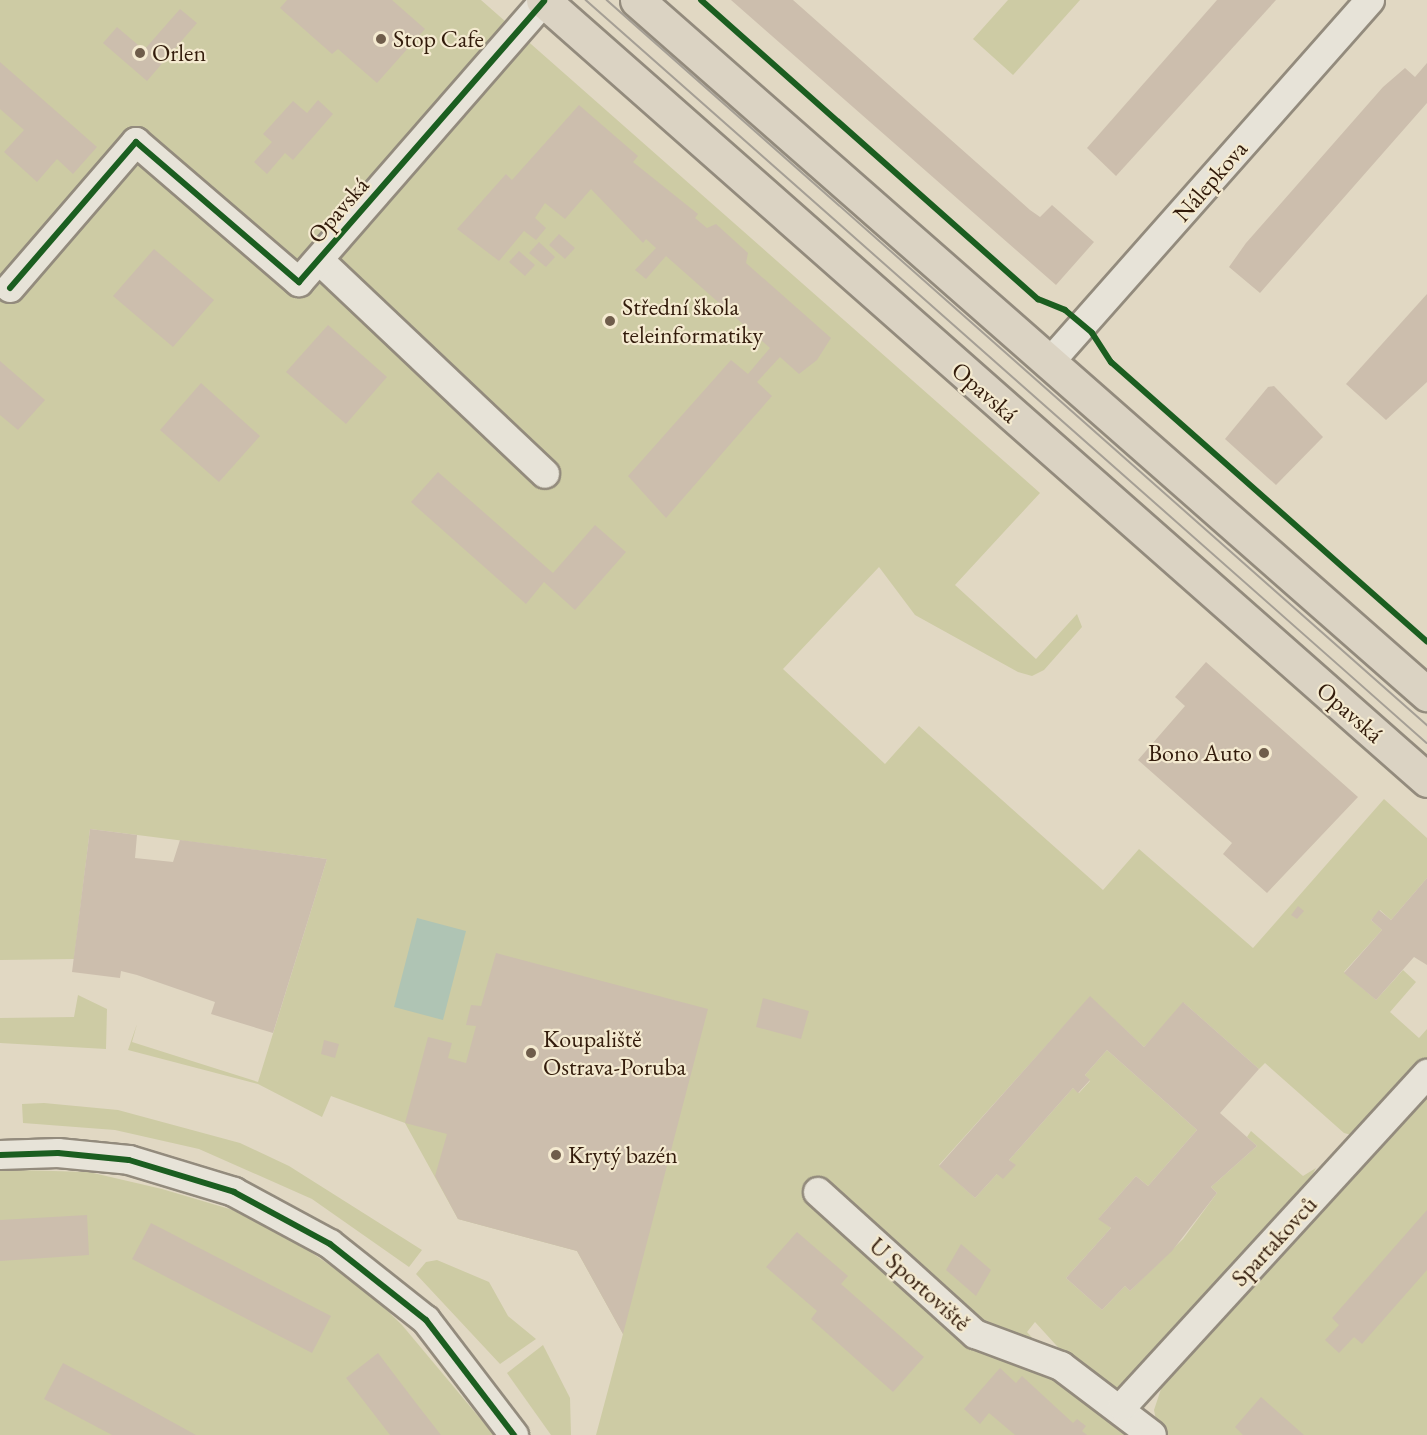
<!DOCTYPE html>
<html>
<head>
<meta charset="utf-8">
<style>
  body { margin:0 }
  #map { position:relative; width:1427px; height:1435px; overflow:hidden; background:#e1d8c3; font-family:"EB Garamond",serif }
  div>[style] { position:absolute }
  .green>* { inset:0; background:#cdcba4 }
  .water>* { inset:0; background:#afc4b4 }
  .building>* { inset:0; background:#ccbead }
  .roads { filter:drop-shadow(2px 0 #938b7d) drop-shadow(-2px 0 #938b7d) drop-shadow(0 2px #938b7d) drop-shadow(0 -2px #938b7d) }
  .minor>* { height:28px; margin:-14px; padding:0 14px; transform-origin:14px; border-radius:14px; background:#e7e3d8 }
  .major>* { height:33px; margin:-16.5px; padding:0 16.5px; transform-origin:16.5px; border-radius:16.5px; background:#dbd3c3 }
  .tram>* { height:1.5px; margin:-0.75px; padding:0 0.75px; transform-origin:0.75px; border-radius:0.75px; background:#a59f95 }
  .cycleway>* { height:6px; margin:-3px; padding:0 3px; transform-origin:3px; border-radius:3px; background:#1b5e20 }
  .dots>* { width:16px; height:16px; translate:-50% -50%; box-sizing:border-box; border:3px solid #f4ead0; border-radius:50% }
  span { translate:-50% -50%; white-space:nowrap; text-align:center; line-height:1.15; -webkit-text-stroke:4.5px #f4ead0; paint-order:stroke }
  .poi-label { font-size:24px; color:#321b0b }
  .left { translate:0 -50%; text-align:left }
  .right { translate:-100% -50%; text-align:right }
  .street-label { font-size:24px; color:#321b0b }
</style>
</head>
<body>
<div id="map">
  <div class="green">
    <div style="clip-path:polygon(0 0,481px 0,1040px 493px,955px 585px,1036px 659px,1077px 614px,1082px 627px,1044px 670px,1032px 676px,1018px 672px,915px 615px,879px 567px,783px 669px,885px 764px,919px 726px,1103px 890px,1139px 849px,1253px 948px,1384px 799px,1427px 838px,1427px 878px,1391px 920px,1380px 910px,1371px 920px,1382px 930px,1344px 972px,1376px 1000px,1403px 970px,1416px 982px,1390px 1012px,1419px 1038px,1427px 1029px,1427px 1060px,1359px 1137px,1344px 1133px,1265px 1063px,1259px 1069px,1184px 1003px,1144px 1047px,1090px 997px,939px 1165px,975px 1198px,997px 1174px,1015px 1165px,1009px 1160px,1073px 1088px,1079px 1093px,1090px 1081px,1085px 1075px,1107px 1050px,1197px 1130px,1148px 1186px,1136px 1176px,1099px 1218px,1111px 1228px,1066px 1278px,1102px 1310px,1125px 1286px,1130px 1291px,1183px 1239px,1217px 1193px,1211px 1187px,1257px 1146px,1247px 1137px,1251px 1131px,1303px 1176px,1316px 1168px,1309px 1181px,1315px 1186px,1124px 1391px,1087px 1379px,1035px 1322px,1027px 1332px,1082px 1394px,1128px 1435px,596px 1435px,623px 1334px,577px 1251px,458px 1219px,405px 1123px,331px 1096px,322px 1117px,258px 1084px,128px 1050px,137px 1024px,132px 1042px,258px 1082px,327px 859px,90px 829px,74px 959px,0 960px)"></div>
    <div style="clip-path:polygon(1008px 0,1080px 0,1013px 75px,973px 39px)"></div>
    <div style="clip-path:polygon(78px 995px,107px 1009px,106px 1049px,0 1043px,0 1018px,74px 1017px)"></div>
    <div style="clip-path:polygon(1427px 1088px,1427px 1435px,1159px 1435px,1154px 1410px,1162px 1386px)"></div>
    <div style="clip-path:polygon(44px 1103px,118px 1110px,240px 1143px,289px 1166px,422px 1250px,409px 1267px,312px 1199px,199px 1149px,115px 1130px,23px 1123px,22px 1104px)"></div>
    <div style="clip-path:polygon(17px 1170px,89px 1172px,162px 1189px,233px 1210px,296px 1242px,366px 1290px,402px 1325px,494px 1435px,0 1435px,0 1171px)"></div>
    <div style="clip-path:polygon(437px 1260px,489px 1282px,508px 1316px,536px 1339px,500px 1364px,416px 1274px,426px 1262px)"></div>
    <div style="clip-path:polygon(543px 1345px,570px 1398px,571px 1435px,551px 1435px,507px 1373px)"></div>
  </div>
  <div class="water">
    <div style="clip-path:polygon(417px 918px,466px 931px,443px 1020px,394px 1007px)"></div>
  </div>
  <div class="building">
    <div style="clip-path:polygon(287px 0,392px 0,425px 29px,377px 83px,338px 49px,332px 54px,280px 8px)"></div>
    <div style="clip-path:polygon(731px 0,793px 0,1030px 210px,1040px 217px,1052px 205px,1094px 242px,1056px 285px)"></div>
    <div style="clip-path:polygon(1217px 0,1276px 0,1116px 176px,1087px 148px)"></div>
    <div style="clip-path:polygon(180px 9px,197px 23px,147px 81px,103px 43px,117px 27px,144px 50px)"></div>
    <div style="clip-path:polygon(0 62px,97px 147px,73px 174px,57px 159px,37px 182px,4px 152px,24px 130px,0 109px)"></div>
    <div style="clip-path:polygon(1427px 63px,1427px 103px,1260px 293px,1229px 267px,1246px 243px,1383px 87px,1405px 68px,1415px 77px)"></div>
    <div style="clip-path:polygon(318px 100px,333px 114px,293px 160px,285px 153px,267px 174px,254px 162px,272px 142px,263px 134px,293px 101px,307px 113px)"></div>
    <div style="clip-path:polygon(579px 105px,638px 156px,633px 162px,698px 214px,695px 218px,707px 228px,716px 224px,748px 253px,746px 263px,831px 338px,817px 360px,799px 374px,780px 357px,757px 382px,772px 396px,666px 518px,628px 476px,731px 360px,748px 374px,770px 348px,666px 256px,646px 279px,635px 270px,656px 248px,646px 239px,643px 243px,591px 189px,565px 219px,545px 203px,535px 218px,546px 228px,536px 240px,524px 231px,499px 261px,457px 229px,506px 174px,512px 180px)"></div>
    <div style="clip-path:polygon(559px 234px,575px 248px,565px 259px,549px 245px)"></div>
    <div style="clip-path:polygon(539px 242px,555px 257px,546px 267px,529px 253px)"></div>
    <div style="clip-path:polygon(154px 249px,214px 300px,173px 347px,113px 296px)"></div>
    <div style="clip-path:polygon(519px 251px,535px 265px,525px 276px,509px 262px)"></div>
    <div style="clip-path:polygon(1427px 294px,1427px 382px,1386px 420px,1346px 384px)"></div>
    <div style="clip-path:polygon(328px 325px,387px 377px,346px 424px,286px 372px)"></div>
    <div style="clip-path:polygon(0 361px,45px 400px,18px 430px,0 415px)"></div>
    <div style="clip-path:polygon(201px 383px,260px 436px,219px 482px,160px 430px)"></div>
    <div style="clip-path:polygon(1274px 386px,1323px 437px,1276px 485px,1225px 439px,1268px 387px)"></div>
    <div style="clip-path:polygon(438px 472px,553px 573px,595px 525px,626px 552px,575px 610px,544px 582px,526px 604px,411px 502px)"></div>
    <div style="clip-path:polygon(1206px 662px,1358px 797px,1267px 893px,1223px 854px,1232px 843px,1138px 760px,1185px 706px,1175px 697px)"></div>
    <div style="clip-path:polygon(90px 829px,137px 835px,135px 858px,173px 862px,180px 840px,327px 859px,273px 1033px,211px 1014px,215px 1002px,137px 975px,121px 971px,120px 978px,72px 972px)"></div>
    <div style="clip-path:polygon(1427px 878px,1427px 965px,1414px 957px,1376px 1000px,1344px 973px,1382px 930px,1371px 920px,1379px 910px,1391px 920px)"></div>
    <div style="clip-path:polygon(1298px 906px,1304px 911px,1297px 919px,1291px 915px)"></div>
    <div style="clip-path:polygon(496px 953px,708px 1009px,623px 1334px,577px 1251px,458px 1219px,435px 1176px,447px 1134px,405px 1123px,428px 1037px,452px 1043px,448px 1058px,466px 1063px,476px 1026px,466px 1025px,471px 1005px,481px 1006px)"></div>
    <div style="clip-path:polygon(1090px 996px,1144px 1047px,1183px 1002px,1259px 1069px,1220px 1113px,1257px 1146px,1211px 1187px,1217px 1193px,1172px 1251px,1130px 1291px,1125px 1286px,1102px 1310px,1066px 1278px,1111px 1228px,1098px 1219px,1136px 1176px,1148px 1186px,1197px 1130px,1107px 1050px,1085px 1075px,1090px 1080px,1078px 1093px,1073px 1088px,1009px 1160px,1016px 1165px,1003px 1179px,997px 1174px,975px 1198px,939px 1166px)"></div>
    <div style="clip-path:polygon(763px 998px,809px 1011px,801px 1039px,756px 1027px)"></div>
    <div style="clip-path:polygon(324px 1040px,339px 1044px,335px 1058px,321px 1054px)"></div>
    <div style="clip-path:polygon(1427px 1210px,1427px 1270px,1362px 1344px,1354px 1337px,1339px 1353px,1325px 1340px,1339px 1325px,1332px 1318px)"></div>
    <div style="clip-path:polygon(87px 1215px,89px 1255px,0 1261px,0 1220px)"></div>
    <div style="clip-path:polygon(151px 1223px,331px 1316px,312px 1353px,132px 1259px)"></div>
    <div style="clip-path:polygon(797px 1232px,848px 1276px,841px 1284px,924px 1357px,893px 1392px,811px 1319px,817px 1311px,766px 1267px)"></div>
    <div style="clip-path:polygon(961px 1244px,991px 1270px,976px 1296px,946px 1270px)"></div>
    <div style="clip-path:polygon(378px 1353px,416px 1403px,441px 1435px,390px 1435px,346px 1378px)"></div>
    <div style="clip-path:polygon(63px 1363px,127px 1397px,196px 1435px,112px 1435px,44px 1399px)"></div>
    <div style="clip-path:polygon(1000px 1368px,1016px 1383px,1022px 1376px,1073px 1423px,1077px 1419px,1086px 1426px,1082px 1431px,1087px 1435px,1015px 1435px,989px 1413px,980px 1424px,964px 1409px)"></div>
    <div style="clip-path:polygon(1261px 1397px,1304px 1435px,1243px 1435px,1235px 1427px)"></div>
  </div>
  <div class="roads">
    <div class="minor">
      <div style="left:319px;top:260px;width:311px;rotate:43.4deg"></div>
      <div style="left:10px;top:288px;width:193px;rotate:-49.2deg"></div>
      <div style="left:136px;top:142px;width:215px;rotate:40.7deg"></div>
      <div style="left:299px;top:282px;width:373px;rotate:-48.9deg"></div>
      <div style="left:1050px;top:362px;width:483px;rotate:-48.5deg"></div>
      <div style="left:0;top:1155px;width:58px;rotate:-2deg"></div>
      <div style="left:58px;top:1153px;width:71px;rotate:5.6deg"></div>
      <div style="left:129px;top:1160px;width:110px;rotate:16.9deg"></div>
      <div style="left:234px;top:1192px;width:109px;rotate:28.4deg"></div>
      <div style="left:330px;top:1244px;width:122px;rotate:38.4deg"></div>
      <div style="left:426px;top:1320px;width:145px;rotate:52.6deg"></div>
      <div style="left:818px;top:1192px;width:212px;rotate:42.1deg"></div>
      <div style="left:975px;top:1334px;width:92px;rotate:20.4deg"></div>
      <div style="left:1061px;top:1366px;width:114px;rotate:37.2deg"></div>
      <div style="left:1122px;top:1407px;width:452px;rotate:-47.5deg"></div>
    </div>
    <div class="major">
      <div style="left:543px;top:0;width:1179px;rotate:41.42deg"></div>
      <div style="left:637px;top:0;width:1052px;rotate:41.3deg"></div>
    </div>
  </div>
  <div class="tram">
    <div style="left:586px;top:0;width:1122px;rotate:41.46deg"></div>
    <div style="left:607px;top:0;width:1095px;rotate:41.48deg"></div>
  </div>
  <div class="cycleway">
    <div style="left:701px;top:0;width:451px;rotate:41.6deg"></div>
    <div style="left:1038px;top:299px;width:29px;rotate:22deg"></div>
    <div style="left:1065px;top:310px;width:35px;rotate:40deg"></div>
    <div style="left:1092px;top:333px;width:35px;rotate:57deg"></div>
    <div style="left:1111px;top:362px;width:422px;rotate:41.5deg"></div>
    <div style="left:10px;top:288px;width:193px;rotate:-49.2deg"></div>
    <div style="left:136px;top:142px;width:215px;rotate:40.7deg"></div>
    <div style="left:299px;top:282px;width:373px;rotate:-48.9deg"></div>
    <div style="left:0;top:1155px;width:58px;rotate:-2deg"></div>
    <div style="left:58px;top:1153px;width:71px;rotate:5.6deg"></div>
    <div style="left:129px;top:1160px;width:110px;rotate:16.9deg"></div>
    <div style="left:234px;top:1192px;width:109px;rotate:28.4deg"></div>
    <div style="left:330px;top:1244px;width:122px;rotate:38.4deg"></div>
    <div style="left:426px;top:1320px;width:145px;rotate:52.6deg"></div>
  </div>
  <div class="dots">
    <div style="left:381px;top:39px;background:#6f5d4b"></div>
    <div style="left:140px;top:53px;background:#6f5d4b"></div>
    <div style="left:610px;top:321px;background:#6f5d4b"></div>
    <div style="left:1264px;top:753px;background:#6f5d4b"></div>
    <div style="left:531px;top:1053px;background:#6f5d4b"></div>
    <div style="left:556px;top:1155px;background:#6f5d4b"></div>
  </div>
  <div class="poi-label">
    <span class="left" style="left:393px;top:39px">Stop Cafe</span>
    <span class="left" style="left:152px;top:53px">Orlen</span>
    <span class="left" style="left:622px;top:321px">Střední škola<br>teleinformatiky</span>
    <span class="right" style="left:1252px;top:753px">Bono Auto</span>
    <span class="left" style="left:543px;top:1053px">Koupaliště<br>Ostrava-Poruba</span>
    <span class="left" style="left:568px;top:1155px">Krytý bazén</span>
  </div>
  <div class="street-label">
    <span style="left:1210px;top:181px;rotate:-49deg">Nálepkova</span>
    <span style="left:338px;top:210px;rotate:-49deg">Opavská</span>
    <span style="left:985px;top:392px;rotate:41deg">Opavská</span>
    <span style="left:1350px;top:712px;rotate:41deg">Opavská</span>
    <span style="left:1274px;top:1241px;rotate:-47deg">Spartakovců</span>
    <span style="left:920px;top:1284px;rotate:42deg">U Sportoviště</span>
  </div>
</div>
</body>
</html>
